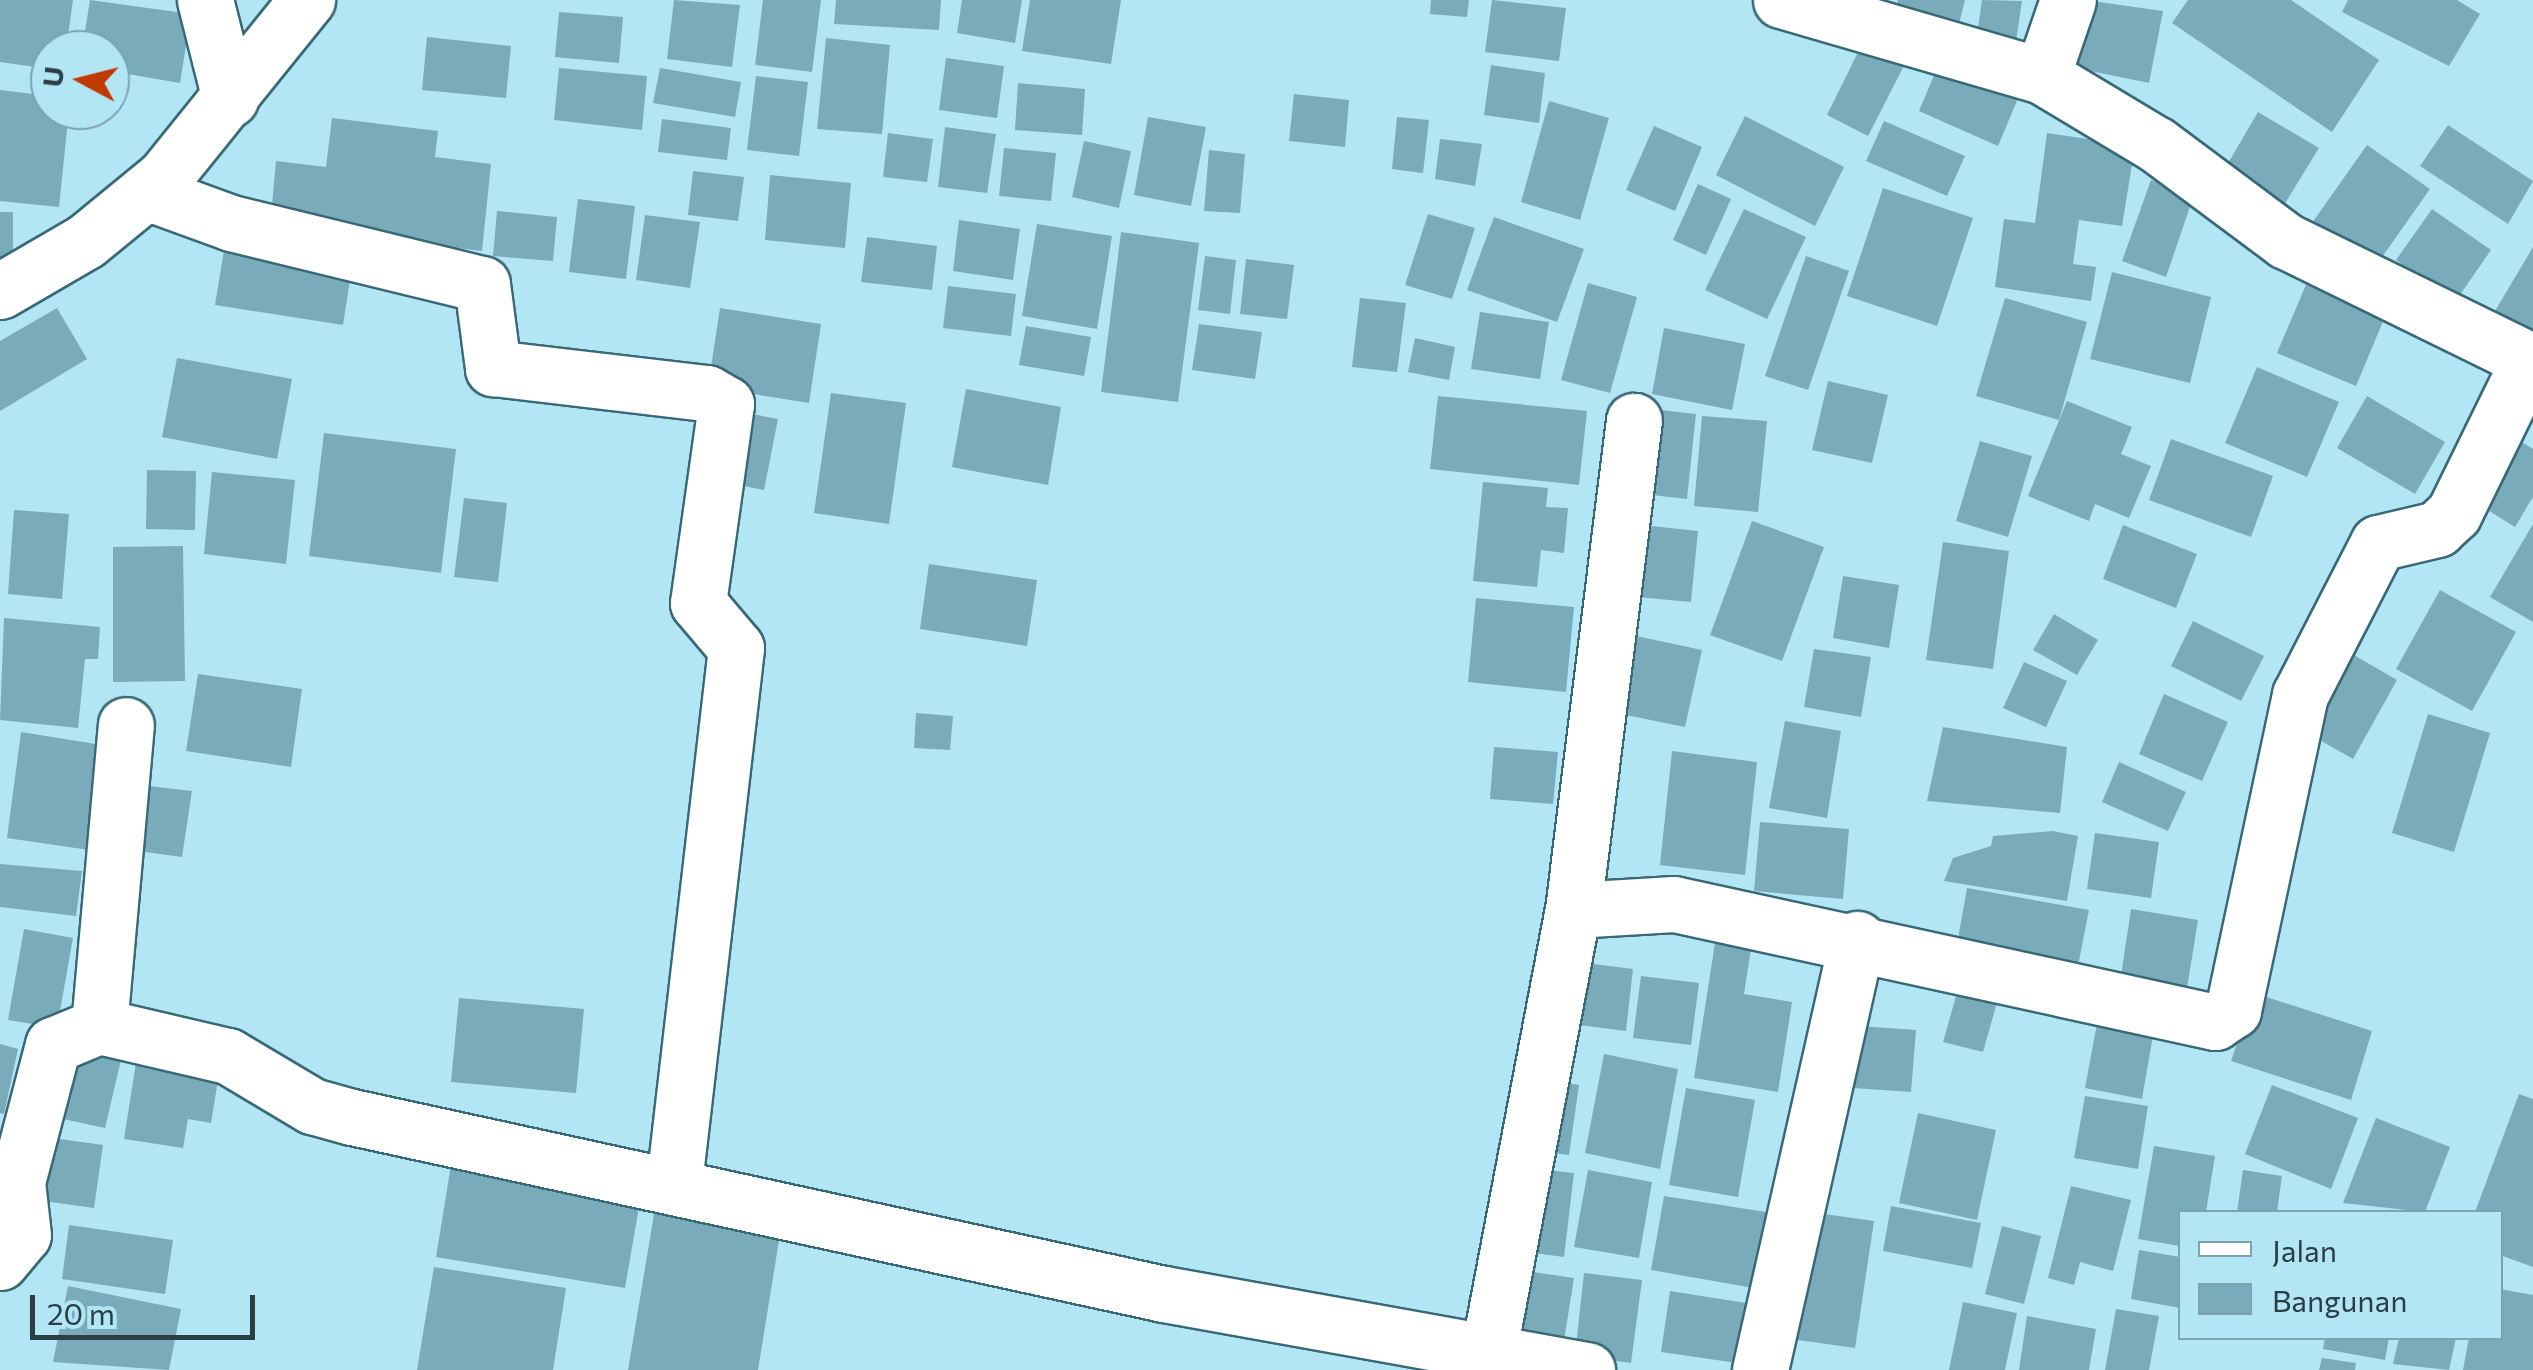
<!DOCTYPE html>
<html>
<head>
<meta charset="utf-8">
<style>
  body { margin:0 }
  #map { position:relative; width:2533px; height:1370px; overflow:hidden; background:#b3e6f5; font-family:Commissioner,sans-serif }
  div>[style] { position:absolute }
  .building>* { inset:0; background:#7aabba }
  .roads { filter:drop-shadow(2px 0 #386976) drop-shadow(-2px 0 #386976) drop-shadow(0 2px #386976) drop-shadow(0 -2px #386976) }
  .minor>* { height:55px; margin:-27.5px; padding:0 27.5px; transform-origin:27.5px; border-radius:27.5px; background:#fff }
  span { translate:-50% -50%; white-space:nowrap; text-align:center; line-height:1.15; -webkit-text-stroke:8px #b3e6f5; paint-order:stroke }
  .legend { position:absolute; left:2178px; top:1210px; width:325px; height:130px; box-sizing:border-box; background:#b3e6f5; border:2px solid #7ca3af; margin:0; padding:12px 18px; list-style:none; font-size:30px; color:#2a3f45 }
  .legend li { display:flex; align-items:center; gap:20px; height:50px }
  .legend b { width:50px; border:2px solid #7ca3af }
  .north { position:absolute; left:30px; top:30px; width:100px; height:100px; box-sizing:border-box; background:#b3e6f5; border:2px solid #7ca3af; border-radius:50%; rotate:277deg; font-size:28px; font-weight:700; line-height:40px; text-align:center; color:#2a3f45 }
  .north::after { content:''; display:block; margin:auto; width:35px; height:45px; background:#c13a00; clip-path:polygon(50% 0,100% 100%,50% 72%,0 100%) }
  .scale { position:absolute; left:30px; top:1295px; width:225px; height:45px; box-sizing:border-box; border:5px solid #2a3f45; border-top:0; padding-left:12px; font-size:30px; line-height:35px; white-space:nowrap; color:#2a3f45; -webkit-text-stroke:8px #b3e6f5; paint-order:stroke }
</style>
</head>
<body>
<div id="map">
  <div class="building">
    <div style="clip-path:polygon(0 0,73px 0,66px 50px,50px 50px,50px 69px,0 62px)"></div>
    <div style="clip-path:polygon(90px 0,191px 14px,180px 83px,110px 71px,110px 50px,82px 50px)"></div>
    <div style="clip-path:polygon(674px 0,740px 5px,732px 67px,667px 59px)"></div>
    <div style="clip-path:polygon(763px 0,821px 0,812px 72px,755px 65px)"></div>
    <div style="clip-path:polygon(836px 0,941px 0,939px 30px,834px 24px)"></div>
    <div style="clip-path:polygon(962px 0,1022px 0,1015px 43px,957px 33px)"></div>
    <div style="clip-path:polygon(1030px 0,1121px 0,1111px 64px,1022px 51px)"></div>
    <div style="clip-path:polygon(1431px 0,1469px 0,1467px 17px,1430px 14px)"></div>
    <div style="clip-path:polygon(1492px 0,1566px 8px,1559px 61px,1485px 52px)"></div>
    <div style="clip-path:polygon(1898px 0,1965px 0,1956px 36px,1892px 19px)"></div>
    <div style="clip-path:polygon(1982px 0,2022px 1px,2015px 48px,1976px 42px)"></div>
    <div style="clip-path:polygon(2085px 0,2163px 11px,2149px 83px,2071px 67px)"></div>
    <div style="clip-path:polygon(2188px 0,2291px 0,2379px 60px,2332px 132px,2172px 23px)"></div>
    <div style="clip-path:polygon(2348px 0,2457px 0,2480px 14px,2449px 66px,2342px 12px)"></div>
    <div style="clip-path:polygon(559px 12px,623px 17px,619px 63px,555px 57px)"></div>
    <div style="clip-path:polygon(1868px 32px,1910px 54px,1868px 136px,1827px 115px)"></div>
    <div style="clip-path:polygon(427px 37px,511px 46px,506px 98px,422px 90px)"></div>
    <div style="clip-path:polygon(826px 38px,890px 45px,882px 134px,817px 129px)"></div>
    <div style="clip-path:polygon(946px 58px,1004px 66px,997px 118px,939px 110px)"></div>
    <div style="clip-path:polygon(1940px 61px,2019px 96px,1998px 146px,1919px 111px)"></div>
    <div style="clip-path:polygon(1491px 65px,1545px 73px,1539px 123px,1484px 115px)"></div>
    <div style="clip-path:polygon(559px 68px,647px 76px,642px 130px,554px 120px)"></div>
    <div style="clip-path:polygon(660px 68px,741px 82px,735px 117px,653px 103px)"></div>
    <div style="clip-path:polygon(756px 76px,808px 82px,799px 156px,747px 150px)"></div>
    <div style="clip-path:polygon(1018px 83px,1085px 89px,1082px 135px,1015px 130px)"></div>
    <div style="clip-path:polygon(0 90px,50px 96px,50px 110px,69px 110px,59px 207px,0 201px)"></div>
    <div style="clip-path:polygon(1294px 94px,1349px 100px,1345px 147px,1289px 141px)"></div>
    <div style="clip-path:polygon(1549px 101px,1609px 118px,1580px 220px,1521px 202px)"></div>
    <div style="clip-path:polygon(2258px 112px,2319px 148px,2276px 218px,2217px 182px)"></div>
    <div style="clip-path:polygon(1745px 116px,1844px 167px,1815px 226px,1716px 175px)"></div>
    <div style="clip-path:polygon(1148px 117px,1206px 127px,1191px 206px,1134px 195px)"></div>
    <div style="clip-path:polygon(1397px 117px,1429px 120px,1423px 173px,1392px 169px)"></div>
    <div style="clip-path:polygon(332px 118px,438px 131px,435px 157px,491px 164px,482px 251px,270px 226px,276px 161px,326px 167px)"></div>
    <div style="clip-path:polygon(662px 119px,731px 128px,727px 160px,658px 152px)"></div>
    <div style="clip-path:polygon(1884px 121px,1965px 156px,1947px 196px,1866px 161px)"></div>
    <div style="clip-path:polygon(2448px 125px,2533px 181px,2508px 224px,2420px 166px)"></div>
    <div style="clip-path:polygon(1654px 126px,1702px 147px,1675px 211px,1626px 190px)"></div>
    <div style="clip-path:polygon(945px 127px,996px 134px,987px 193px,938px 187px)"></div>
    <div style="clip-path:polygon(888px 133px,933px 139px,927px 182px,883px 177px)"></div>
    <div style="clip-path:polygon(2047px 133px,2135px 146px,2122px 226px,2079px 220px,2073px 264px,2096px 267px,2091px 301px,1995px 287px,2004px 219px,2035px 223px)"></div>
    <div style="clip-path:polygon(1440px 139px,1482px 144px,1475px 186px,1435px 179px)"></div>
    <div style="clip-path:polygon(1084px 141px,1131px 151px,1119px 208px,1072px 197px)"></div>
    <div style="clip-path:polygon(2367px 145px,2430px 189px,2375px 267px,2312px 223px)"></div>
    <div style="clip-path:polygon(1004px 148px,1056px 153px,1051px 201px,999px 196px)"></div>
    <div style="clip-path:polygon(1209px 150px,1245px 154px,1240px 213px,1204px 211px)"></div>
    <div style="clip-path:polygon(693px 171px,744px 177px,738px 221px,688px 215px)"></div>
    <div style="clip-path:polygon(770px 175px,851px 183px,845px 248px,765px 240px)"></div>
    <div style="clip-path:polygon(2151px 180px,2194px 195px,2166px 277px,2122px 261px)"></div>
    <div style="clip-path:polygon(1698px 184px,1731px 199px,1706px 255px,1673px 240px)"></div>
    <div style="clip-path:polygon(1883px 188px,1973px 218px,1937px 326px,1847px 296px)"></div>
    <div style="clip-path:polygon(578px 199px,635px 206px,626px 279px,569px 272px)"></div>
    <div style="clip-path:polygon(1744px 209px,1806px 237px,1767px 319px,1705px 290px)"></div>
    <div style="clip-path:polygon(2432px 209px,2491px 250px,2455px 302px,2396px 260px)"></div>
    <div style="clip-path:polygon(497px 211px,557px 217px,553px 261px,493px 256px)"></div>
    <div style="clip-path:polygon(0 212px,13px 212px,13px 270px,0 270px)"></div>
    <div style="clip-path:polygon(1428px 214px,1475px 228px,1452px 299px,1405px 285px)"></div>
    <div style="clip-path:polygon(645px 215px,700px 222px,690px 288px,636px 280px)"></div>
    <div style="clip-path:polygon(1494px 217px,1584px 249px,1557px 322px,1467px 290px)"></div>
    <div style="clip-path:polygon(959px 220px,1020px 229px,1013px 280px,953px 271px)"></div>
    <div style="clip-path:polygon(1037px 224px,1112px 236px,1097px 329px,1022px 316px)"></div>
    <div style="clip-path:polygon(1121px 232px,1199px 243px,1178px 402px,1101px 392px)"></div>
    <div style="clip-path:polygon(867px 237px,937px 246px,932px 290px,861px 282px)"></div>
    <div style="clip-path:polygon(226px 238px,353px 260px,343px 325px,215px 305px)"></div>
    <div style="clip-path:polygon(2533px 247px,2533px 335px,2495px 311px)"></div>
    <div style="clip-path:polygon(1205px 256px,1236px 260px,1230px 314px,1198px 310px)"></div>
    <div style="clip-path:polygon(1806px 256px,1849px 271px,1808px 390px,1765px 376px)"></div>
    <div style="clip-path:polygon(1246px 259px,1294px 265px,1287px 319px,1240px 314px)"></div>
    <div style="clip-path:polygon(2112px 272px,2211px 297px,2190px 383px,2090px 359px)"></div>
    <div style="clip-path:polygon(2311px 273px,2389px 307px,2356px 386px,2277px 353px)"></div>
    <div style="clip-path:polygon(1588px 283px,1637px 297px,1610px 393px,1561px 380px)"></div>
    <div style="clip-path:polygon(948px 286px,1016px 294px,1011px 336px,943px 328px)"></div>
    <div style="clip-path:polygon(1360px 298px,1406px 303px,1397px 372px,1352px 367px)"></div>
    <div style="clip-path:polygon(2005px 298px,2087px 322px,2059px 420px,1976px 396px)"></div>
    <div style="clip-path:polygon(57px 308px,87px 359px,0 411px,0 341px)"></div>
    <div style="clip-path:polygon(720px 308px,821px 324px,809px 403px,708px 387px)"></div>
    <div style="clip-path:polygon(1480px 312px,1549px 322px,1540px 379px,1471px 369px)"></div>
    <div style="clip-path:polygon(1199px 324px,1262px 332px,1255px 379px,1192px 370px)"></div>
    <div style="clip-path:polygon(1026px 326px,1091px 337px,1084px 376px,1019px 365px)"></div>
    <div style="clip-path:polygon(1664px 328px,1745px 344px,1732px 410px,1652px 394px)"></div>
    <div style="clip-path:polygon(1415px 338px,1455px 347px,1449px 380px,1408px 372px)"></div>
    <div style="clip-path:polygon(177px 358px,292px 379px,277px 459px,162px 437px)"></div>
    <div style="clip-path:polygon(2257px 367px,2339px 402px,2307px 477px,2225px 443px)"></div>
    <div style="clip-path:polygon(1828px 381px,1888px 395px,1872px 463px,1812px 450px)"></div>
    <div style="clip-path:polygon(966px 389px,1061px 407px,1048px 485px,952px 467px)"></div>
    <div style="clip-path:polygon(831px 393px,906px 403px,889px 524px,814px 513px)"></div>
    <div style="clip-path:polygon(1438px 396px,1587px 411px,1579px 485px,1430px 469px)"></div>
    <div style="clip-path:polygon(2367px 396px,2445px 442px,2415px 494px,2337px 448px)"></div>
    <div style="clip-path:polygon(2067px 401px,2132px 427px,2121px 454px,2151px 466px,2129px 518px,2095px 504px,2089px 521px,2028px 496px)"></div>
    <div style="clip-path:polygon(1643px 408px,1696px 414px,1687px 499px,1634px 493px)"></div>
    <div style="clip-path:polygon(741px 412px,778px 419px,764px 490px,728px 483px)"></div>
    <div style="clip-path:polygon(1702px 416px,1767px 421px,1758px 512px,1694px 506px)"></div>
    <div style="clip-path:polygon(324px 433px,456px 449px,441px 573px,309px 556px)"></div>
    <div style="clip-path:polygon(2509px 434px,2533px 449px,2533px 497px,2515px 527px,2470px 499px)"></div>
    <div style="clip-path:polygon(2171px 439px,2273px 476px,2251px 537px,2149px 500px)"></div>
    <div style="clip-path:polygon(1980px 441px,2032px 456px,2008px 537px,1956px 521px)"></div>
    <div style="clip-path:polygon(147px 470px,196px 471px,195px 530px,146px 529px)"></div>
    <div style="clip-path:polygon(212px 472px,295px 480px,286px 564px,204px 554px)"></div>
    <div style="clip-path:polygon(1483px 482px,1548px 488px,1546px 507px,1568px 508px,1564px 553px,1541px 550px,1537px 587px,1473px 581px)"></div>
    <div style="clip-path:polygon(464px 498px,507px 503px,498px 582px,454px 577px)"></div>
    <div style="clip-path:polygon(14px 510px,69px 514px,62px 599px,8px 594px)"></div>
    <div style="clip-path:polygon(1752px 521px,1824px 547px,1782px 661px,1710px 635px)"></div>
    <div style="clip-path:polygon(1633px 524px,1698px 531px,1691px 602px,1626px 596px)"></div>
    <div style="clip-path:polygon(2533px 524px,2533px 622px,2490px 597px)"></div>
    <div style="clip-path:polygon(2123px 525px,2197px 554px,2176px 608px,2103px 579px)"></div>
    <div style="clip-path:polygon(1943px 542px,2009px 551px,1993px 669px,1926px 660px)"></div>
    <div style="clip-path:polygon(183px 546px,185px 681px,113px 682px,113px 547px)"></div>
    <div style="clip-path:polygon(929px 564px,1037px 580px,1027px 646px,920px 629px)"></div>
    <div style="clip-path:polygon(1843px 576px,1899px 585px,1889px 648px,1833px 638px)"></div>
    <div style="clip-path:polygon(2440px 590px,2516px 632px,2472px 711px,2396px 669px)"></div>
    <div style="clip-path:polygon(1476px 598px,1574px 607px,1566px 692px,1468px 682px)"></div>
    <div style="clip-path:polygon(2054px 614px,2098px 640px,2077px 675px,2033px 650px)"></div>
    <div style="clip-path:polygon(4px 618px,100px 627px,98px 659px,85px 659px,78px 728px,0 720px)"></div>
    <div style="clip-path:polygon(2193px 621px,2264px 656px,2241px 701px,2171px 666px)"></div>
    <div style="clip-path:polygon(1622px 633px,1702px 650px,1685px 727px,1606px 711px)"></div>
    <div style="clip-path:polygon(2340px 647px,2397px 680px,2353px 759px,2295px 726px)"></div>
    <div style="clip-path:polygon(1814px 649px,1871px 657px,1861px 717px,1804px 707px)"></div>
    <div style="clip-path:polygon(2024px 662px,2067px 681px,2046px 727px,2003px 708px)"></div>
    <div style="clip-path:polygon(198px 674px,302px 689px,291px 767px,186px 751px)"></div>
    <div style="clip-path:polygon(2164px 694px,2228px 722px,2202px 781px,2139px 754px)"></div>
    <div style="clip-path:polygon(916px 713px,953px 716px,950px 750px,914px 748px)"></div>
    <div style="clip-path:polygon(2428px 714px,2490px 733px,2454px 852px,2392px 833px)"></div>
    <div style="clip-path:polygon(1785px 721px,1841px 731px,1827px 818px,1769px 808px)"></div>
    <div style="clip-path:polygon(1943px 727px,2067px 747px,2060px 813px,1927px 801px)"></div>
    <div style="clip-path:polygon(21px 732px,102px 745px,89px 850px,7px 838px)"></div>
    <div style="clip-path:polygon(1494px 747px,1558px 752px,1553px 804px,1490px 799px)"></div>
    <div style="clip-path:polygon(1672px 751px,1757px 762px,1745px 875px,1660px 865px)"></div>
    <div style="clip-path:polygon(2119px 762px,2186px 792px,2168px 831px,2102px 802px)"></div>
    <div style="clip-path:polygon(132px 784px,192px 791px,182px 857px,123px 849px)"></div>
    <div style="clip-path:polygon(1760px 822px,1849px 829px,1843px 899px,1754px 891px)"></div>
    <div style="clip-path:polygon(2053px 831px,2078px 836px,2067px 901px,1944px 881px,1953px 858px,1991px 846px,1993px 836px)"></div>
    <div style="clip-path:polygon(2095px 833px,2159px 842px,2151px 898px,2087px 889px)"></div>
    <div style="clip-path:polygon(0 864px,82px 871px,76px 916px,0 907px)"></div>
    <div style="clip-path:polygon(1967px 888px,2089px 910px,2077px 971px,1956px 950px)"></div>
    <div style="clip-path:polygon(2131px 909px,2198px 920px,2184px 1007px,2118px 996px)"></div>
    <div style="clip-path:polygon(24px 929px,73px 938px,57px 1028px,8px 1020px)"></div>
    <div style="clip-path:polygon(1715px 943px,1751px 949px,1744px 994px,1792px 1002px,1778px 1092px,1694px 1078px)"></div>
    <div style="clip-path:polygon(1570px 961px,1633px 969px,1626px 1031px,1563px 1023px)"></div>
    <div style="clip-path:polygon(1641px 976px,1699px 983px,1691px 1045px,1633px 1038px)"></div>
    <div style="clip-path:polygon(1960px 982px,2000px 992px,1983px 1052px,1943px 1042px)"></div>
    <div style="clip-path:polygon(2254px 993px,2372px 1031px,2351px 1100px,2231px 1061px)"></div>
    <div style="clip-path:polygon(459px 998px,584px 1009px,576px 1093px,451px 1082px)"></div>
    <div style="clip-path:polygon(2101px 1002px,2157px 1012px,2142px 1099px,2085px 1088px)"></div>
    <div style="clip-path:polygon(1844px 1025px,1916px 1030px,1911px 1092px,1839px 1087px)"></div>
    <div style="clip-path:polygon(0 1044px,18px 1049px,4px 1114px,0 1113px)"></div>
    <div style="clip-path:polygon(65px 1047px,121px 1060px,105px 1128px,49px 1116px)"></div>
    <div style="clip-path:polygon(1604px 1054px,1678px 1069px,1660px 1169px,1585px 1153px)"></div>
    <div style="clip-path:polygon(137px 1056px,220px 1068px,211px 1123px,188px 1119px,183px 1148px,124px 1139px)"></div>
    <div style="clip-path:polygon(1547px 1080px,1579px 1085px,1569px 1155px,1537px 1151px)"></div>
    <div style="clip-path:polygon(2272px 1085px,2358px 1118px,2331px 1189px,2245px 1154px)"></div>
    <div style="clip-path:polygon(1686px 1088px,1755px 1100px,1738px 1197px,1669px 1185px)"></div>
    <div style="clip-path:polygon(2519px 1094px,2533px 1099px,2533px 1267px,2500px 1255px,2500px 1212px,2475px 1212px)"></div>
    <div style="clip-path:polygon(2085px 1096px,2148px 1106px,2138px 1169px,2074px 1158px)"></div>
    <div style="clip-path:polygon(1918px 1113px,1996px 1130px,1977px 1220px,1899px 1203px)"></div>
    <div style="clip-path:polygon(2376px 1118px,2450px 1147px,2425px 1212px,2343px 1203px)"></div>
    <div style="clip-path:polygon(38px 1136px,103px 1145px,94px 1208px,28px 1199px)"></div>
    <div style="clip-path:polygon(2154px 1146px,2215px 1156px,2206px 1212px,2180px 1212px,2180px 1246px,2138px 1239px)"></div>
    <div style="clip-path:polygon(453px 1153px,643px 1184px,625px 1288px,436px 1257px)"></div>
    <div style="clip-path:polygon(1529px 1168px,1574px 1173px,1564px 1257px,1518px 1251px)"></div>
    <div style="clip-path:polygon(1588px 1170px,1652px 1182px,1639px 1258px,1574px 1247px)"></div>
    <div style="clip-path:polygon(2243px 1170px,2282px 1176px,2277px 1212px,2237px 1212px)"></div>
    <div style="clip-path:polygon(2071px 1186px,2131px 1200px,2113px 1271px,2080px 1262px,2074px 1285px,2048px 1278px)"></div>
    <div style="clip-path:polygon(1664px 1196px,1772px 1213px,1759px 1289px,1651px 1270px)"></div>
    <div style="clip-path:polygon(656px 1202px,782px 1222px,758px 1370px,628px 1370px)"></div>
    <div style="clip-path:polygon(1891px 1206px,1981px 1223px,1972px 1268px,1883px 1251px)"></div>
    <div style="clip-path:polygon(1810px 1212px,1874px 1221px,1855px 1348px,1791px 1339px)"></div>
    <div style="clip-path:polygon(69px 1225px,173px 1240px,165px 1294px,62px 1279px)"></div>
    <div style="clip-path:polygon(2002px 1226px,2041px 1236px,2024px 1304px,1985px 1294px)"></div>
    <div style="clip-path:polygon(2139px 1250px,2180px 1257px,2180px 1308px,2131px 1299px)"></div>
    <div style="clip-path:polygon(434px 1267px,566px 1288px,553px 1370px,417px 1370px)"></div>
    <div style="clip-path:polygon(1526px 1271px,1574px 1278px,1563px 1347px,1515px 1339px)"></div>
    <div style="clip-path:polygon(1584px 1273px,1642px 1280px,1631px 1363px,1575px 1355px)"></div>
    <div style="clip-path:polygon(68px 1286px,181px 1309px,169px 1370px,53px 1362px)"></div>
    <div style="clip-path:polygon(2500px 1289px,2533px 1295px,2533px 1370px,2463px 1370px,2469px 1338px,2500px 1338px)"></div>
    <div style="clip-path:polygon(1670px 1291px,1746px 1303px,1737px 1363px,1661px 1352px)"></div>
    <div style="clip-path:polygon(1963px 1302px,2017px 1313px,2005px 1370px,1949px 1370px)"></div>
    <div style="clip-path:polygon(2116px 1309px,2159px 1316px,2149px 1370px,2105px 1370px)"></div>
    <div style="clip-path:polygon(2027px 1316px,2096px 1329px,2089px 1370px,2019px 1370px)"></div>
    <div style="clip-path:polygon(2325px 1338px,2389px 1338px,2385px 1360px,2323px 1349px)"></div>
    <div style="clip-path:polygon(2399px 1338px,2456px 1338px,2449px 1370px,2393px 1364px)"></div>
    <div style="clip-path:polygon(2322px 1358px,2356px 1363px,2355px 1370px,2319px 1370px)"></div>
  </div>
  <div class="roads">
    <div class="minor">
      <div style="left:205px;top:0;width:102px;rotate:75.8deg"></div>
      <div style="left:1781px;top:0;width:272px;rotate:16.2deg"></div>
      <div style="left:146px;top:192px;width:90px;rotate:20deg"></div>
      <div style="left:231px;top:223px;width:258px;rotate:13.7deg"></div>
      <div style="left:482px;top:284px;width:85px;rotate:82.5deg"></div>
      <div style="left:493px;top:368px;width:215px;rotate:6.7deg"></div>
      <div style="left:707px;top:393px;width:22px;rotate:30deg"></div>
      <div style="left:726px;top:404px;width:201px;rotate:98deg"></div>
      <div style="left:698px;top:603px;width:59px;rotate:49.8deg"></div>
      <div style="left:736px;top:648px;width:539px;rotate:96.61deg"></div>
      <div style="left:0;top:291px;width:99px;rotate:-30.2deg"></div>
      <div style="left:86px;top:241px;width:101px;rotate:-39.4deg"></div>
      <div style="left:164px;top:177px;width:228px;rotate:-51.1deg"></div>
      <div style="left:1573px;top:910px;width:101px;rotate:-3.4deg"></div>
      <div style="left:1674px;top:904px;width:554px;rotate:12.3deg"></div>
      <div style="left:2215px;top:1022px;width:22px;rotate:-34deg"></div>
      <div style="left:2233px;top:1010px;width:322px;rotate:-78deg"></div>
      <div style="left:2300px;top:695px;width:171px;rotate:-62.8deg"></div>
      <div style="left:2378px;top:543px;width:61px;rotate:-13.3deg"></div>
      <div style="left:2437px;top:529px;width:23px;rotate:-43deg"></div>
      <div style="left:2454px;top:513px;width:170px;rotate:-63.9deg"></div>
      <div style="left:2529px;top:360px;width:271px;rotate:-153.9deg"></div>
      <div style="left:2286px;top:241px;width:161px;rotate:-143.3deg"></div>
      <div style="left:2157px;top:145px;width:134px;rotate:-149deg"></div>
      <div style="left:2042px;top:76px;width:80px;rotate:-71.1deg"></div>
      <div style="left:99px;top:1026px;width:302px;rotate:-84.9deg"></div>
      <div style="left:0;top:1262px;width:35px;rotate:-50deg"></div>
      <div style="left:23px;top:1235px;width:53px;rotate:-96.5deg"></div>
      <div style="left:17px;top:1182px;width:142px;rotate:-75.3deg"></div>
      <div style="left:53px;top:1045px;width:50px;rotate:-22.4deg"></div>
      <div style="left:99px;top:1026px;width:132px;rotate:13.1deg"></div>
      <div style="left:228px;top:1056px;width:98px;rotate:30.8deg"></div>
      <div style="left:312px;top:1106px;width:41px;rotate:15.4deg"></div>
      <div style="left:352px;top:1117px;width:831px;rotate:12.3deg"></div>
      <div style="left:1164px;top:1294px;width:430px;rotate:10.2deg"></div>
      <div style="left:1485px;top:1370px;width:468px;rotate:-79.2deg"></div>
      <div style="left:1573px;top:910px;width:493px;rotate:-82.9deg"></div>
      <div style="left:1760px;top:1370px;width:442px;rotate:-77.3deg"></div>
    </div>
  </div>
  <ul class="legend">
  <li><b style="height:12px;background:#fff"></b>Jalan</li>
  <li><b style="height:28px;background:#7aabba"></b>Bangunan</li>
  </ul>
  <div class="north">U</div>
  <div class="scale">20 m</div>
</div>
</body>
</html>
